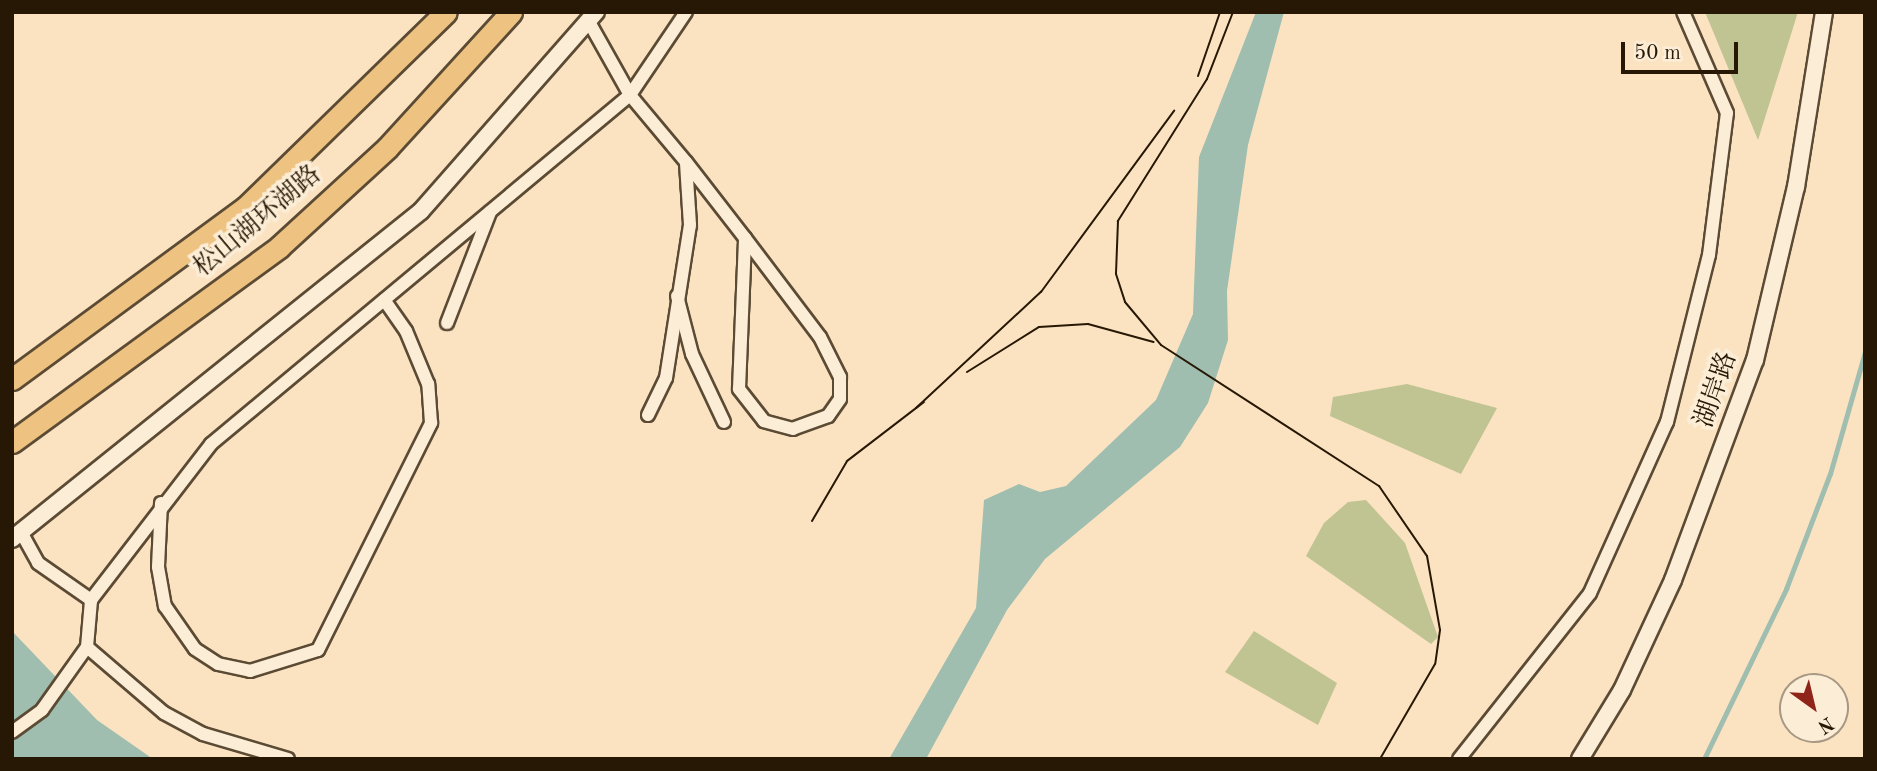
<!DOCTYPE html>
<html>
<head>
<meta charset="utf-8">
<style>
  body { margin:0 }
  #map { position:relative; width:1877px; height:771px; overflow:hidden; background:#fbe3c2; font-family:"Old Standard TT","Noto Serif SC",serif }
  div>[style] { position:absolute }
  .green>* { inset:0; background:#c0c392 }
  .water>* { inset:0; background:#9fbeaf }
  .stream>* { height:4.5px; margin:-2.25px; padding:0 2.25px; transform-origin:2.25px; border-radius:2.25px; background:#9fbeaf }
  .roads { filter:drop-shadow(2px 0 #5c4b34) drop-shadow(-2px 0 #5c4b34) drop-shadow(0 2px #5c4b34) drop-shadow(0 -2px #5c4b34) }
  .minor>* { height:12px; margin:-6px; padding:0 6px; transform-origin:6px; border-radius:6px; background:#fcedd7 }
  .tertiary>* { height:16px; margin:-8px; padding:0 8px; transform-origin:8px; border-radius:8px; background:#fcedd7 }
  .primary>* { height:21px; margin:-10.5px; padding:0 10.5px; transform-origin:10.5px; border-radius:10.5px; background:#eec281 }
  .tram>* { height:2px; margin:-1px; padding:0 1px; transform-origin:1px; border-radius:1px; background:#271805 }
  span { translate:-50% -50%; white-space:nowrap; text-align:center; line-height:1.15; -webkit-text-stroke:7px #fcedd7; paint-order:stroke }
  .street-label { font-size:26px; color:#271805 }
  .frame { position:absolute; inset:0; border:14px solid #271805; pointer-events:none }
  .north { position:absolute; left:1779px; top:673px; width:70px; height:70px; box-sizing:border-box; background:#fcedd7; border:2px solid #a79883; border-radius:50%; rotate:146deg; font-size:19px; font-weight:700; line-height:28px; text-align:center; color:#271805 }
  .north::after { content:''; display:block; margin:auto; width:24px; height:32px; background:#8f2418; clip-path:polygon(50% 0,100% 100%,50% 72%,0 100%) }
  .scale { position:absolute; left:1621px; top:42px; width:117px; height:32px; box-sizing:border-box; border:4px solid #271805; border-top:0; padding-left:9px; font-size:21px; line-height:24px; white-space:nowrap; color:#271805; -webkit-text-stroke:5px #fcedd7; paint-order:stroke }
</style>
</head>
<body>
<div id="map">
  <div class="green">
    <div style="clip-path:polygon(1705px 12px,1798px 12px,1758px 140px)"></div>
    <div style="clip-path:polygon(1407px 384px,1497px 408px,1461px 474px,1330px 416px,1333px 397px)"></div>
    <div style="clip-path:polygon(1366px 500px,1405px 543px,1438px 637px,1431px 644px,1306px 556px,1324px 523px,1348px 502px)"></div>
    <div style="clip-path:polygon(1254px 631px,1337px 683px,1318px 725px,1225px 672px)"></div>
  </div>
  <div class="water">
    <div style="clip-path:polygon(1256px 12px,1284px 12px,1248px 145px,1227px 291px,1228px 340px,1208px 403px,1180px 447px,1045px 559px,1007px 610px,926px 759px,889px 759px,976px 608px,984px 500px,1019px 484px,1040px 492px,1066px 486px,1156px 400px,1193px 314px,1199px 157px)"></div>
    <div style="clip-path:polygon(12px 631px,97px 720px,153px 759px,14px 759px)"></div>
  </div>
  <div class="stream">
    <div style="left:1704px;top:759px;width:189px;rotate:-64.2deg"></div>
    <div style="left:1786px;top:589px;width:123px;rotate:-69.1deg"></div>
    <div style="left:1830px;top:474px;width:127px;rotate:-74deg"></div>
  </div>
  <div class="roads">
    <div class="minor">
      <div style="left:686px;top:12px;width:100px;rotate:124deg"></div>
      <div style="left:630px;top:95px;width:87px;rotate:50.1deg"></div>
      <div style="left:686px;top:162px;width:96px;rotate:52.2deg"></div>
      <div style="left:745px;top:238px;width:124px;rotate:52.9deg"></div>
      <div style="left:820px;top:337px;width:45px;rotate:63.4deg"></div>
      <div style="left:840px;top:377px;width:22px;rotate:90deg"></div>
      <div style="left:840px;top:399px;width:21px;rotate:125deg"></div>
      <div style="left:828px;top:416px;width:37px;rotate:160deg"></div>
      <div style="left:793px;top:429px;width:30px;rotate:-165deg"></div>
      <div style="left:764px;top:421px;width:41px;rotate:-128deg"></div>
      <div style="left:739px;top:389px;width:151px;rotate:-87.7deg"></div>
      <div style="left:677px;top:296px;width:60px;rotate:75.5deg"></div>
      <div style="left:692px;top:354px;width:75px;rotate:64.8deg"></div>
      <div style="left:447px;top:323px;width:119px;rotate:-68.8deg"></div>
      <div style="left:648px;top:415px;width:41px;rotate:-64.1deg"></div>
      <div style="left:666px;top:378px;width:155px;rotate:-81.1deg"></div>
      <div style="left:690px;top:225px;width:62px;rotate:-93.7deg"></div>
      <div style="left:161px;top:503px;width:64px;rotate:92.7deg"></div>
      <div style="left:158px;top:567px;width:40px;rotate:80deg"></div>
      <div style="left:165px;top:606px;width:52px;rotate:55.1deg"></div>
      <div style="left:195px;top:649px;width:27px;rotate:33deg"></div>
      <div style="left:218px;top:664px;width:33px;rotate:12deg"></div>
      <div style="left:250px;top:671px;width:71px;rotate:-17.2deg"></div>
      <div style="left:318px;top:650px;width:254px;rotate:-63.5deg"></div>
      <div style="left:431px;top:423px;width:39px;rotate:-94deg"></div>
      <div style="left:428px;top:384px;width:57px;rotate:-112.5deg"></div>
      <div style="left:406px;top:331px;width:38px;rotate:-125deg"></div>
      <div style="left:21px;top:532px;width:35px;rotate:61deg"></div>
      <div style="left:38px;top:563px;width:65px;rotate:34.9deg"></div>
      <div style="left:12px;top:732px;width:37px;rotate:-36deg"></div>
      <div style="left:42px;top:710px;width:77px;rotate:-54.5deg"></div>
      <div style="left:288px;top:759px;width:89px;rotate:-163.6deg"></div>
      <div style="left:203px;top:734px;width:44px;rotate:-151.7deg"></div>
      <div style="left:164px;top:713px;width:101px;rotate:-139.4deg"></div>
      <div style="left:87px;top:647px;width:47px;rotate:-85.1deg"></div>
      <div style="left:91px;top:600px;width:197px;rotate:-52.4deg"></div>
      <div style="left:211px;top:444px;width:545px;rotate:-39.79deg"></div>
      <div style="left:630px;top:95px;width:84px;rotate:-119.3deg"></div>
      <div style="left:1459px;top:759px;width:211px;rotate:-51.7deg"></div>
      <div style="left:1590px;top:593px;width:188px;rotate:-65.8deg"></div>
      <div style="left:1667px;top:422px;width:172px;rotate:-75.9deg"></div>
      <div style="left:1709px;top:255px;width:143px;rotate:-82.8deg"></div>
      <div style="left:1727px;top:113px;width:110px;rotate:-113.5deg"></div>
    </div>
    <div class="tertiary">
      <div style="left:12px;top:539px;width:524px;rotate:-38.73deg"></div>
      <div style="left:421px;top:211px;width:265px;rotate:-48.7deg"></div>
      <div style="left:1580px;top:759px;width:81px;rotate:-58.7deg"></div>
      <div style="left:1622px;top:690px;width:121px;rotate:-65.1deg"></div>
      <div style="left:1673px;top:580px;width:235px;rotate:-69.6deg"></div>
      <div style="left:1755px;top:360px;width:178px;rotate:-76.7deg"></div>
      <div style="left:1796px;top:187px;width:177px;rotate:-80.9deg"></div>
    </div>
    <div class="primary">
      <div style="left:12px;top:379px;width:290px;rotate:-36.3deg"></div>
      <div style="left:246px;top:207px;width:279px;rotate:-44.3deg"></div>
      <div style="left:12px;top:442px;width:331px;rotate:-36.1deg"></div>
      <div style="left:279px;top:247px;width:147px;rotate:-42.5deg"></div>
      <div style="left:387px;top:148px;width:184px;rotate:-47.6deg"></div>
    </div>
  </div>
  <div class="tram">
    <div style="left:1233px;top:12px;width:72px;rotate:111.2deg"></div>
    <div style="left:1207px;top:79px;width:168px;rotate:122.1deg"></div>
    <div style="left:1118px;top:221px;width:53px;rotate:92.2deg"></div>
    <div style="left:1116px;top:274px;width:29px;rotate:72deg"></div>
    <div style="left:1125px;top:302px;width:56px;rotate:50.1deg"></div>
    <div style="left:1161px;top:345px;width:260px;rotate:32.9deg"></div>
    <div style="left:1379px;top:486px;width:85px;rotate:55.6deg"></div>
    <div style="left:1427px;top:556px;width:75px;rotate:80deg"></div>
    <div style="left:1440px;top:630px;width:34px;rotate:98deg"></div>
    <div style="left:1435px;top:664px;width:110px;rotate:120.1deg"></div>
    <div style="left:1198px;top:76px;width:68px;rotate:-71deg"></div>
    <div style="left:967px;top:372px;width:85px;rotate:-32deg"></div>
    <div style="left:1039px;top:327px;width:49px;rotate:-3.5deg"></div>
    <div style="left:1088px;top:324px;width:68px;rotate:15.3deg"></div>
    <div style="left:916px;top:408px;width:171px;rotate:-42.9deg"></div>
    <div style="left:1041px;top:292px;width:225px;rotate:-53.7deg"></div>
    <div style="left:812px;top:521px;width:69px;rotate:-59.7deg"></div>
    <div style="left:847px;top:461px;width:97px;rotate:-37.5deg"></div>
  </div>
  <div class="street-label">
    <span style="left:258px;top:222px;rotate:-40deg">松山湖环湖路</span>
    <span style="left:1717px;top:390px;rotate:-71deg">湖岸路</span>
  </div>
  <div class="frame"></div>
  <div class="north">N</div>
  <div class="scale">50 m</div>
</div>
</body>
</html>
